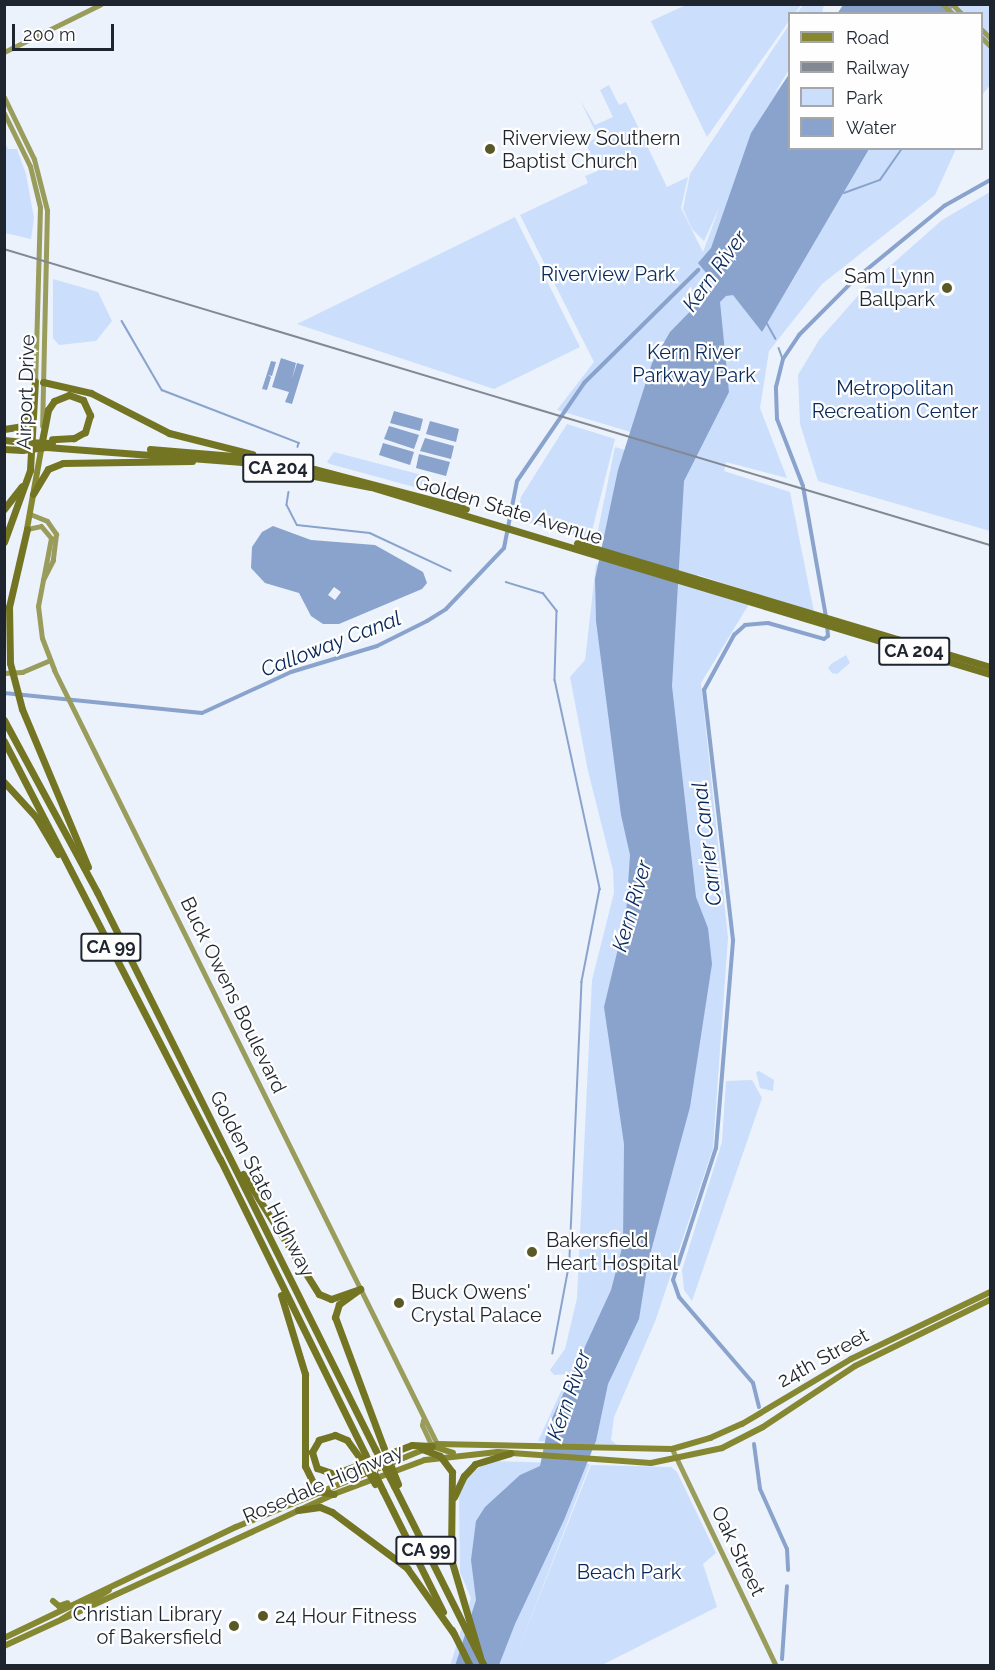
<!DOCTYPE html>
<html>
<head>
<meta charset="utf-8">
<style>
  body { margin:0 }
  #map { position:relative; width:995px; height:1670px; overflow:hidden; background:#ebf2fc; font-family:Raleway,sans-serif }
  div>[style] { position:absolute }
  .green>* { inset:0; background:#cbdefc }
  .water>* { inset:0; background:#89a3cd }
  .stream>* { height:1.5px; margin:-0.75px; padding:0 0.75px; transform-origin:0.75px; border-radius:0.75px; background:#89a3cd }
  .canal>* { height:4px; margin:-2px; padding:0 2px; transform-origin:2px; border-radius:2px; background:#89a3cd }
  .secondary>* { height:5px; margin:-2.5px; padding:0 2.5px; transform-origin:2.5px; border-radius:2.5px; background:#9a9c5b }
  .primary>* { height:6px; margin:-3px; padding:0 3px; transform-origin:3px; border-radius:3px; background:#868831 }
  .motorway>* { height:7px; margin:-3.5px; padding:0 3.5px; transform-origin:3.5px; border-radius:3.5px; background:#747523 }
  .rail>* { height:1.5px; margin:-0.75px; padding:0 0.75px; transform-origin:0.75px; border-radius:0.75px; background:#828992 }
  .motorway-bridge>* { height:7px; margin:-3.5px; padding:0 3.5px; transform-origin:3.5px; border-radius:3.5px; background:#747523 }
  .dots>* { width:16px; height:16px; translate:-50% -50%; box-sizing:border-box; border:3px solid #fefefe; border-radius:50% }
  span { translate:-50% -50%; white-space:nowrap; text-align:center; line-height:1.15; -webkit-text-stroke:4.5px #fefefe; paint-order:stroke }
  .shield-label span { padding:2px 4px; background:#fefefe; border:2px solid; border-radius:4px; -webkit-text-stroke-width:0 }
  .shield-label { font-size:18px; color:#1f252e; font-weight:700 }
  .poi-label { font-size:20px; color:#1f252e }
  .left { translate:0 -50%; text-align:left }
  .right { translate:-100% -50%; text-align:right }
  .park-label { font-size:20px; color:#08295b }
  .street-label { font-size:20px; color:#1f252e }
  .water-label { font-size:21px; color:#062759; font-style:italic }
  .frame { position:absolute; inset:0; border:6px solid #1f252e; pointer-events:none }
  .legend { position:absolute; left:788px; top:12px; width:195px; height:138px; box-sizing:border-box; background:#fefefe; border:2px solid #a5a7ab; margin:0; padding:8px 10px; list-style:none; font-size:18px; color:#1f252e }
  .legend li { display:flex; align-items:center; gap:12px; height:30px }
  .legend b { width:30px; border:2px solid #a5a7ab }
  .scale { position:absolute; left:12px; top:24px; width:102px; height:27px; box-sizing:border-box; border:3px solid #1f252e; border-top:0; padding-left:8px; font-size:18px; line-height:21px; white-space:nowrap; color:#1f252e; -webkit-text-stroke:4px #fefefe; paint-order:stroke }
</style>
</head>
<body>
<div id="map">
  <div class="green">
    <div style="clip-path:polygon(804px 4px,824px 5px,822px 13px,797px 13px)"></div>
    <div style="clip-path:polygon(686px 5px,801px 5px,795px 13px,790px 14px,789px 21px,707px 137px,651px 21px)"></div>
    <div style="clip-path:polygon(846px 5px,990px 5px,990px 85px,982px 95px,982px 14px,839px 14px)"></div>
    <div style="clip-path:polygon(789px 25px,789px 70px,774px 94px,789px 76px,790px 148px,956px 149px,935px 195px,822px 284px,769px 351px,760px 408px,787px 478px,726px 462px,724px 471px,790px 492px,814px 612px,698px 575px,699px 588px,749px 604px,701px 683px,728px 938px,713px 1148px,656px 1319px,614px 1417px,611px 1440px,617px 1445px,538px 1441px,569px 1374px,554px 1375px,550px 1370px,565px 1349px,577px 1298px,592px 980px,614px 893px,613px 870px,588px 771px,570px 677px,585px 660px,596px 564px,677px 588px,677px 564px,596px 540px,615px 447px,685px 469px,634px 433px,557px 410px,594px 362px,520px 215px,588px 183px,585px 176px,598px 171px,586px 144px,598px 137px,580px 100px,595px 125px,613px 117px,600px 90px,609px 85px,619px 105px,626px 102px,667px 187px,688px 177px,681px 208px,703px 252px,720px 206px,704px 241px,692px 229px,683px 209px,690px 174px)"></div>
    <div style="clip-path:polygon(5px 142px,8px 149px,17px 149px,26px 174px,34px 218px,31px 239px,5px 233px)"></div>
    <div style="clip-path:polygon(990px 192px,990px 531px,818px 481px,800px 424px,798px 375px,819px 340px,863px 290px,942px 220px)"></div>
    <div style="clip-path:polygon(515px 217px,580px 347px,494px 389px,297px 324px)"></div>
    <div style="clip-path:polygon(53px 279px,98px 292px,112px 321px,96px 341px,59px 345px,53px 338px)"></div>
    <div style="clip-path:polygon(567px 424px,615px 439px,590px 539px,516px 519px,521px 497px)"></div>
    <div style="clip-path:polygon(334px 452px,418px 474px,473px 503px,330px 464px,327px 462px)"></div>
    <div style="clip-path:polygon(846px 655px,850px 663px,837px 674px,832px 673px,828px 668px,831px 664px)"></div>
    <div style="clip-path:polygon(759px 1071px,774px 1080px,773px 1091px,760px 1088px,756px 1072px)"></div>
    <div style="clip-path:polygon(752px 1080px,762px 1098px,692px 1301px,684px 1290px,682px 1270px,722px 1142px,726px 1081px)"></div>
    <div style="clip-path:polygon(491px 1461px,590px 1464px,515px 1658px,591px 1465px,671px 1467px,677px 1472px,716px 1553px,703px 1564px,717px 1607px,602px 1665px,450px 1666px,471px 1598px,460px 1572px,459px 1493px,470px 1473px)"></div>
  </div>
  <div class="water">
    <div style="clip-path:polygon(843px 5px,954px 5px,949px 13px,837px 14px)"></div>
    <div style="clip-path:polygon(789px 74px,790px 148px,869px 149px,762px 332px,733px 295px,726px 296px,720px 302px,729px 392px,684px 481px,672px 686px,696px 897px,708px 928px,712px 964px,690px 1107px,648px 1262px,639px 1319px,608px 1384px,596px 1441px,564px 1520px,515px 1624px,499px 1665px,455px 1666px,476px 1600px,471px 1560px,476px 1521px,485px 1507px,520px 1475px,540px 1466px,548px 1427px,611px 1290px,623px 1244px,624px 1144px,604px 1007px,626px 915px,630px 855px,621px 815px,596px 621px,595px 579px,618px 470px,652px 363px,670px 332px,716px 285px,698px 263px,711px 248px,751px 133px)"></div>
    <div style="clip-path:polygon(281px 358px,296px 363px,292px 379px,297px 363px,304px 365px,292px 404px,285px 402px,289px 392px,272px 387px)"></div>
    <div style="clip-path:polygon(271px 361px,276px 362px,272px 376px,268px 375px,271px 377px,267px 390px,262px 389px)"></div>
    <div style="clip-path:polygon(394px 411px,423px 419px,420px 431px,390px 423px)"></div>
    <div style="clip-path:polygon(430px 421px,459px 429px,456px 442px,426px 434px)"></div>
    <div style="clip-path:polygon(389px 426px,419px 435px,414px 449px,384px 439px)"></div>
    <div style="clip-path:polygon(425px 438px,454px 446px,451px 459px,420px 451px)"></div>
    <div style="clip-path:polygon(383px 443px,414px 452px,410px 465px,379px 455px)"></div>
    <div style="clip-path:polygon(419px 454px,450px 462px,446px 476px,416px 468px)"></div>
    <div style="clip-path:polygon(evenodd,273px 526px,311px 540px,375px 545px,423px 572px,427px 583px,422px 589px,339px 624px,323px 624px,311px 616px,299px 593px,265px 583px,251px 568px,252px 547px,262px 532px,273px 526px,334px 587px,341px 592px,335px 600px,328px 595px,334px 587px)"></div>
  </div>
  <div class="stream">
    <div style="left:844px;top:193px;width:38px;rotate:-20deg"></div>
    <div style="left:880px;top:180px;width:39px;rotate:-55deg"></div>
    <div style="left:122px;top:321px;width:80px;rotate:59.9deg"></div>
    <div style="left:162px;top:390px;width:147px;rotate:21.1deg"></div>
    <div style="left:299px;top:443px;width:4px;rotate:104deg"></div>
    <div style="left:767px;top:323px;width:18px;rotate:61deg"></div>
    <div style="left:779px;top:348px;width:12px;rotate:70deg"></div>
    <div style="left:289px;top:492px;width:13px;rotate:99deg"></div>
    <div style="left:287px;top:505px;width:22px;rotate:63deg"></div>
    <div style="left:297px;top:525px;width:73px;rotate:6.3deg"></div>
    <div style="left:370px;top:533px;width:89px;rotate:25.1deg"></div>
    <div style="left:506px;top:582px;width:39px;rotate:17deg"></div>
    <div style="left:543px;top:593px;width:23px;rotate:52deg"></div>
    <div style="left:557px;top:611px;width:69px;rotate:91.7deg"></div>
    <div style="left:555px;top:680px;width:214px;rotate:77.8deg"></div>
    <div style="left:600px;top:889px;width:95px;rotate:101deg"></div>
    <div style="left:582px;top:982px;width:280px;rotate:92.5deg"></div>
    <div style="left:570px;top:1262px;width:93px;rotate:100.6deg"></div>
  </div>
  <div class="canal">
    <div style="left:826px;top:617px;width:133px;rotate:-100deg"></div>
    <div style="left:803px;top:486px;width:72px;rotate:-111.2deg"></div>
    <div style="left:777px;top:419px;width:32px;rotate:-92deg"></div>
    <div style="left:776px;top:387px;width:29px;rotate:-76deg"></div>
    <div style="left:783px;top:359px;width:29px;rotate:-56deg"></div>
    <div style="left:799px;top:335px;width:78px;rotate:-45deg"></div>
    <div style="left:854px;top:280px;width:117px;rotate:-39.4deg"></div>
    <div style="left:944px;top:206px;width:53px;rotate:-29.5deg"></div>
    <div style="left:4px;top:693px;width:199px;rotate:5.8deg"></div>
    <div style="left:202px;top:713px;width:98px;rotate:-24.7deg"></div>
    <div style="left:291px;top:672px;width:90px;rotate:-16.8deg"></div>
    <div style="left:377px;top:646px;width:56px;rotate:-26.6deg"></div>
    <div style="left:427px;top:621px;width:22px;rotate:-32deg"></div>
    <div style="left:446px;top:609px;width:84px;rotate:-46.4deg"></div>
    <div style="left:504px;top:548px;width:68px;rotate:-79deg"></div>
    <div style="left:517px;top:481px;width:119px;rotate:-55.6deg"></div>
    <div style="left:584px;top:383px;width:161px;rotate:-44.7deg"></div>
    <div style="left:759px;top:1407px;width:25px;rotate:-104deg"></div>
    <div style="left:753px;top:1383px;width:113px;rotate:-130.7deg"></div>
    <div style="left:679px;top:1297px;width:18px;rotate:-109deg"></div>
    <div style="left:673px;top:1280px;width:139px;rotate:-72deg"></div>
    <div style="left:716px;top:1148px;width:209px;rotate:-85.3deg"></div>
    <div style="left:733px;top:940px;width:252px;rotate:-96.6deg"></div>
    <div style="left:704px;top:690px;width:63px;rotate:-61.4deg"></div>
    <div style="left:734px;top:635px;width:15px;rotate:-42deg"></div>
    <div style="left:745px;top:625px;width:23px;rotate:-5deg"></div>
    <div style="left:768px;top:623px;width:58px;rotate:15.9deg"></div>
    <div style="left:824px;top:639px;width:5px;rotate:-37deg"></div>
    <div style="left:828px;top:636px;width:12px;rotate:-95deg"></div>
    <div style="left:754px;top:1444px;width:45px;rotate:82.4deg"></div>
    <div style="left:760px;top:1489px;width:66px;rotate:65.8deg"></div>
    <div style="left:787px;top:1549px;width:21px;rotate:87deg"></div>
    <div style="left:782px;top:1659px;width:73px;rotate:-86.1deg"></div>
  </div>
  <div class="secondary">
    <div style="left:942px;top:4px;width:15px;rotate:42deg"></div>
    <div style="left:952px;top:4px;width:14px;rotate:45deg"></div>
    <div style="left:982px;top:30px;width:11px;rotate:45deg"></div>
    <div style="left:982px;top:38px;width:11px;rotate:45deg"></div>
    <div style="left:4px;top:52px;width:108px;rotate:-26.3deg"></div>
    <div style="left:4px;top:97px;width:69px;rotate:64.2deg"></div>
    <div style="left:34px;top:159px;width:53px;rotate:75.7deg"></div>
    <div style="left:47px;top:210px;width:216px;rotate:91.3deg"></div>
    <div style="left:4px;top:113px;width:59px;rotate:63.9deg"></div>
    <div style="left:30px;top:166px;width:42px;rotate:76.3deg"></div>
    <div style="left:40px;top:207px;width:174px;rotate:91.6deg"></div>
    <div style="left:30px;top:514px;width:18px;rotate:22deg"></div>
    <div style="left:47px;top:521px;width:16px;rotate:55deg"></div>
    <div style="left:56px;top:534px;width:26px;rotate:97deg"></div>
    <div style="left:53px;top:560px;width:22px;rotate:117deg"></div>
    <div style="left:27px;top:529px;width:14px;rotate:-12deg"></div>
    <div style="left:41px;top:526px;width:16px;rotate:50deg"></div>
    <div style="left:51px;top:538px;width:69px;rotate:100.8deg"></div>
    <div style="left:38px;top:606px;width:32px;rotate:83deg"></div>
    <div style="left:42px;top:638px;width:34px;rotate:69deg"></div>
    <div style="left:54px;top:670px;width:864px;rotate:63.67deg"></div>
    <div style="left:4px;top:673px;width:18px;rotate:-3deg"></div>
    <div style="left:22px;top:672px;width:30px;rotate:-23deg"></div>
    <div style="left:423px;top:1420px;width:5px;rotate:101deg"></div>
    <div style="left:422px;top:1425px;width:23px;rotate:65deg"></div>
    <div style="left:672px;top:1449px;width:241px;rotate:64.4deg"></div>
  </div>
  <div class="primary">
    <div style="left:27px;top:529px;width:85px;rotate:-79.9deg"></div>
    <div style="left:432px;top:1446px;width:22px;rotate:18deg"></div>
    <div style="left:53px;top:1601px;width:8px;rotate:40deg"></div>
    <div style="left:59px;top:1606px;width:9px;rotate:-18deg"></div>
    <div style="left:62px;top:1619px;width:55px;rotate:-31.7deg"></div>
    <div style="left:4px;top:1638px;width:257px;rotate:-25.6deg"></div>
    <div style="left:236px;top:1527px;width:217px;rotate:-22.4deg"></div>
    <div style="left:437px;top:1444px;width:235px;rotate:1.2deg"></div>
    <div style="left:672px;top:1449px;width:40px;rotate:-16deg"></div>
    <div style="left:710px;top:1438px;width:35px;rotate:-24deg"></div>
    <div style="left:742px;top:1424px;width:127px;rotate:-30.8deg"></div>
    <div style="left:851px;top:1359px;width:154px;rotate:-25.7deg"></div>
    <div style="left:4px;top:1646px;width:363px;rotate:-24.7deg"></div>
    <div style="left:334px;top:1494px;width:97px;rotate:-20.5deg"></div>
    <div style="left:425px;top:1460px;width:73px;rotate:-6.3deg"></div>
    <div style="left:498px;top:1452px;width:153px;rotate:4.1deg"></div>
    <div style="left:651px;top:1463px;width:73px;rotate:-11.9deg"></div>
    <div style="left:722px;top:1448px;width:46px;rotate:-27.1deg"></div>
    <div style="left:763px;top:1427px;width:110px;rotate:-33.5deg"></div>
    <div style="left:855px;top:1366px;width:150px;rotate:-26.1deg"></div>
  </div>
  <div class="motorway">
    <div style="left:43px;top:382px;width:49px;rotate:12.9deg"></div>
    <div style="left:91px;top:393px;width:88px;rotate:27.1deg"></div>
    <div style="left:169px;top:433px;width:86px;rotate:14.2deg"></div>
    <div style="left:4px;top:429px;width:18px;rotate:-9deg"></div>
    <div style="left:22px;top:426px;width:21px;rotate:-61deg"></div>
    <div style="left:4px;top:440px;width:19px;rotate:6deg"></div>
    <div style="left:42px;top:441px;width:32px;rotate:-79deg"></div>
    <div style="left:48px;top:410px;width:11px;rotate:-56deg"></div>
    <div style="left:54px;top:401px;width:16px;rotate:-22deg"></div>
    <div style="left:69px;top:395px;width:15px;rotate:20deg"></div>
    <div style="left:83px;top:400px;width:17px;rotate:65deg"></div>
    <div style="left:90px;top:415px;width:18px;rotate:106deg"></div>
    <div style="left:85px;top:432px;width:13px;rotate:151deg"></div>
    <div style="left:74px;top:438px;width:22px;rotate:177deg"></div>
    <div style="left:46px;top:447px;width:197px;rotate:4.4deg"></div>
    <div style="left:242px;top:462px;width:131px;rotate:11deg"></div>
    <div style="left:371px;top:487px;width:647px;rotate:16.81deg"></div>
    <div style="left:4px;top:449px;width:18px;rotate:3deg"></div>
    <div style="left:150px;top:449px;width:84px;rotate:4.8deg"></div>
    <div style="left:234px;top:456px;width:81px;rotate:9.2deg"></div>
    <div style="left:314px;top:469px;width:157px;rotate:14.7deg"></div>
    <div style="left:33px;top:494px;width:29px;rotate:-59deg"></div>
    <div style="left:48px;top:469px;width:16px;rotate:-22deg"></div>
    <div style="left:63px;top:463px;width:129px;rotate:-0.9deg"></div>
    <div style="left:4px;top:509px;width:29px;rotate:-52deg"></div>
    <div style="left:4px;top:542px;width:77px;rotate:-70.1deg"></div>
    <div style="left:30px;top:470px;width:89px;rotate:-86.8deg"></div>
    <div style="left:577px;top:543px;width:431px;rotate:16.7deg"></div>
    <div style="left:10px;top:663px;width:56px;rotate:-91deg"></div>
    <div style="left:9px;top:607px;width:80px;rotate:-77deg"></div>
    <div style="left:22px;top:709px;width:171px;rotate:67.3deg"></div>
    <div style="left:4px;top:720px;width:196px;rotate:61.6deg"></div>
    <div style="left:97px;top:892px;width:623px;rotate:63.48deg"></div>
    <div style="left:4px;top:741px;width:471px;rotate:62.7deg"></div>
    <div style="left:220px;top:1159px;width:329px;rotate:63.8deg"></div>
    <div style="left:4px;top:782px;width:47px;rotate:47.6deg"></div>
    <div style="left:36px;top:817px;width:43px;rotate:59.3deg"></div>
    <div style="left:243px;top:1174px;width:142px;rotate:57.7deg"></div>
    <div style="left:319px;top:1294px;width:13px;rotate:23deg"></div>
    <div style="left:331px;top:1299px;width:31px;rotate:-19deg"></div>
    <div style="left:360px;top:1289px;width:26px;rotate:144deg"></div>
    <div style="left:339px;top:1304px;width:14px;rotate:107deg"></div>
    <div style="left:335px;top:1317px;width:138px;rotate:69.6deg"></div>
    <div style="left:281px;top:1295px;width:83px;rotate:73.1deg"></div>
    <div style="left:305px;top:1374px;width:92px;rotate:90deg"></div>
    <div style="left:305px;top:1466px;width:28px;rotate:64deg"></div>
    <div style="left:317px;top:1491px;width:17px;rotate:10deg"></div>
    <div style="left:422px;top:1449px;width:19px;rotate:21deg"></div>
    <div style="left:440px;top:1456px;width:20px;rotate:53deg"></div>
    <div style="left:452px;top:1472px;width:87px;rotate:90.7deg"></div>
    <div style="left:451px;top:1559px;width:102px;rotate:73.5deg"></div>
    <div style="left:360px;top:1458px;width:22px;rotate:-126deg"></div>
    <div style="left:347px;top:1440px;width:13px;rotate:-157deg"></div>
    <div style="left:335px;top:1435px;width:17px;rotate:163deg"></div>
    <div style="left:319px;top:1440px;width:14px;rotate:120deg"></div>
    <div style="left:312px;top:1452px;width:17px;rotate:73deg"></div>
    <div style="left:317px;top:1468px;width:18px;rotate:19deg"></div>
    <div style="left:334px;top:1474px;width:83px;rotate:-20.4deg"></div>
    <div style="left:412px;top:1445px;width:20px;rotate:3deg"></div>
    <div style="left:394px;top:1486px;width:201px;rotate:63.4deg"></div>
    <div style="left:383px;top:1491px;width:135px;rotate:63.6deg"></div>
    <div style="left:454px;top:1497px;width:23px;rotate:-65deg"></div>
    <div style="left:464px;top:1476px;width:16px;rotate:-47deg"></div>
    <div style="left:475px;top:1464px;width:37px;rotate:-17deg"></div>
    <div style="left:298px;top:1510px;width:22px;rotate:-8deg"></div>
    <div style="left:320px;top:1507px;width:13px;rotate:23deg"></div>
    <div style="left:332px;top:1512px;width:94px;rotate:36.7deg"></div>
    <div style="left:407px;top:1568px;width:81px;rotate:54.5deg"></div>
    <div style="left:452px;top:1630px;width:40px;rotate:63.4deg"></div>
  </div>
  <div class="rail">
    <div style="left:4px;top:249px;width:1029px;rotate:16.71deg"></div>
  </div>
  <div class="motorway-bridge">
    <div style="left:23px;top:442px;width:29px;rotate:2deg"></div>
    <div style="left:22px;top:450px;width:24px;rotate:-7deg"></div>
    <div style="left:10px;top:663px;width:48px;rotate:75.4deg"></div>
    <div style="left:383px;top:1446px;width:41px;rotate:68.5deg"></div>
    <div style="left:375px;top:1449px;width:42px;rotate:62.8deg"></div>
    <div style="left:365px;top:1454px;width:41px;rotate:64.1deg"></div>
    <div style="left:360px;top:1458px;width:30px;rotate:60deg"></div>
  </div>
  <div class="dots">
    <div style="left:490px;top:149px;background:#585927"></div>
    <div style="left:947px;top:288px;background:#585927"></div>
    <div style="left:532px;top:1252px;background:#585927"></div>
    <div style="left:399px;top:1303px;background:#585927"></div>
    <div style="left:263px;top:1616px;background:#585927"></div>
    <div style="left:234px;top:1626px;background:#585927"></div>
  </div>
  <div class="shield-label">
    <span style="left:278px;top:468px">CA 204</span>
    <span style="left:914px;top:651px">CA 204</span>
    <span style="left:111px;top:947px">CA 99</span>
    <span style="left:426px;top:1550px">CA 99</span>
  </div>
  <div class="poi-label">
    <span class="left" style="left:502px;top:150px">Riverview Southern<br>Baptist Church</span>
    <span class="right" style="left:935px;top:288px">Sam Lynn<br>Ballpark</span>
    <span class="left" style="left:546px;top:1252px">Bakersfield<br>Heart Hospital</span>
    <span class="left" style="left:411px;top:1304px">Buck Owens'<br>Crystal Palace</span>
    <span class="right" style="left:222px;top:1626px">Christian Library<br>of Bakersfield</span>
    <span class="left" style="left:275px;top:1616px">24 Hour Fitness</span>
  </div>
  <div class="park-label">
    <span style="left:608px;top:274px">Riverview Park</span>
    <span style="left:694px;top:364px">Kern River<br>Parkway Park</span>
    <span style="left:895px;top:400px">Metropolitan<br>Recreation Center</span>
    <span style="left:629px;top:1572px">Beach Park</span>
  </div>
  <div class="street-label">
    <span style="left:26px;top:392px;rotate:-88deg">Airport Drive</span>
    <span style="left:509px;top:510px;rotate:17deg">Golden State Avenue</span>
    <span style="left:233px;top:995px;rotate:64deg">Buck Owens Boulevard</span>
    <span style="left:262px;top:1184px;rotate:63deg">Golden State Highway</span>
    <span style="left:823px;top:1358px;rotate:-29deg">24th Street</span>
    <span style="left:323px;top:1484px;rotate:-23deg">Rosedale Highway</span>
    <span style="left:738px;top:1551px;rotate:64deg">Oak Street</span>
  </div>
  <div class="water-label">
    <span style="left:715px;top:271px;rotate:-54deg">Kern River</span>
    <span style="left:331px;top:644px;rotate:-21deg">Calloway Canal</span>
    <span style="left:707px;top:844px;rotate:-97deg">Carrier Canal</span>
    <span style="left:632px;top:906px;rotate:-74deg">Kern River</span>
    <span style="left:569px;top:1395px;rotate:-71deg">Kern River</span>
  </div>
  <div class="frame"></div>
  <ul class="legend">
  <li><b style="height:8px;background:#868831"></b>Road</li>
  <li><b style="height:8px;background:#828992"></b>Railway</li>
  <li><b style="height:16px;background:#cbdefc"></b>Park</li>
  <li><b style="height:16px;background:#89a3cd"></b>Water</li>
  </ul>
  <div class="scale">200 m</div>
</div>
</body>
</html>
